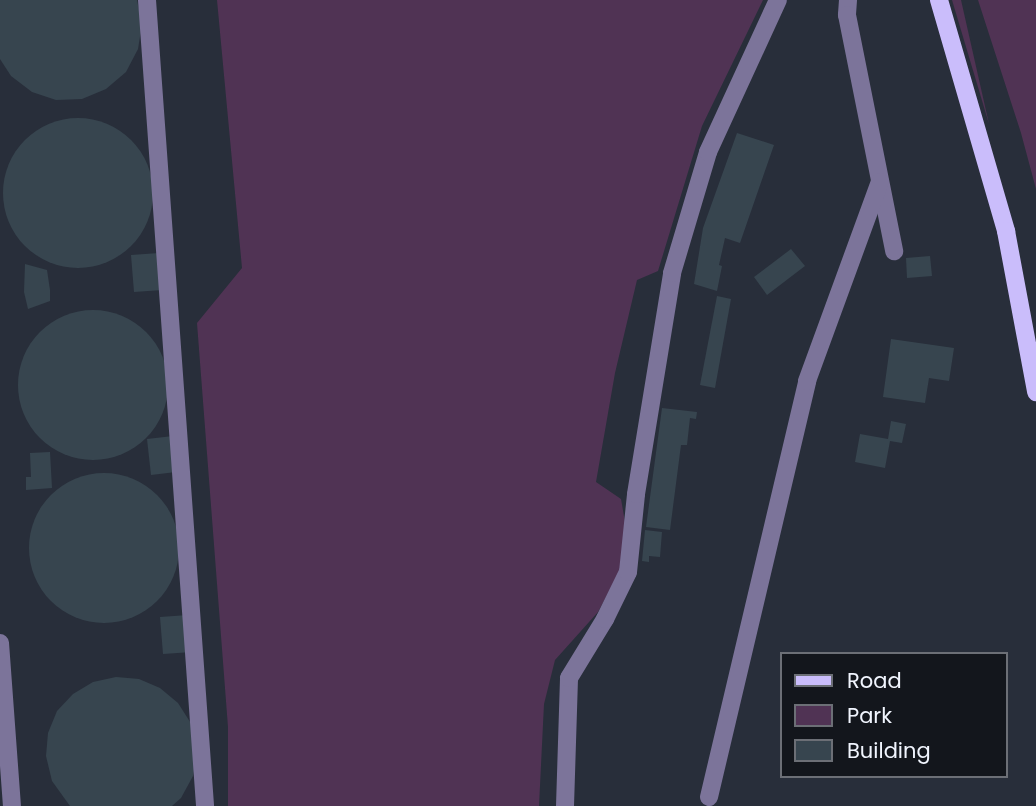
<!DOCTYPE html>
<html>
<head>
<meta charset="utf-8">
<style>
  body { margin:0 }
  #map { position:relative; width:1036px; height:806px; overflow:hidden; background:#282e3a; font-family:Poppins,sans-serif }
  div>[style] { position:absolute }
  .green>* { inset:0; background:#503354 }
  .building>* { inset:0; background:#37454f }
  .round { border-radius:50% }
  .minor>* { height:18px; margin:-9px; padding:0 9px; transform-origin:9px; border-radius:9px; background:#7c749a }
  .major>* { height:18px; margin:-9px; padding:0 9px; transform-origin:9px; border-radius:9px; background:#cabdfb }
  span { translate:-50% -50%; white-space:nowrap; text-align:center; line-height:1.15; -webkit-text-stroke:5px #13161c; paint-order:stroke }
  .legend { position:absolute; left:780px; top:652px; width:228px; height:126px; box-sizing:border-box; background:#13161c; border:2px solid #6c6f76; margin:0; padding:9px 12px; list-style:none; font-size:21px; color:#f1f5fe }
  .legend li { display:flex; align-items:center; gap:14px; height:35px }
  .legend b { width:35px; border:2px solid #6c6f76 }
</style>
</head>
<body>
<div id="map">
  <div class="green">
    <div style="clip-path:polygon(217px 0,763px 0,702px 126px,658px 271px,637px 280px,615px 373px,596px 482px,621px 499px,625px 522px,621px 569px,598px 612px,555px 660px,544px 704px,539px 806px,228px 806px,228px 727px,197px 323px,242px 268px)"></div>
    <div style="clip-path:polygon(952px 0,961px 0,989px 124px)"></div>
    <div style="clip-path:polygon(978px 0,1036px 0,1036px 189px,1021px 133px)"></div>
  </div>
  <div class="building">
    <div style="clip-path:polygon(0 0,137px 0,142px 24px,138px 49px,126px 72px,106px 89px,82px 99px,56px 100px,32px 92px,11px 76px,0 59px)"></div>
    <div class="round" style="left:3px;top:118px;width:150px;height:150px"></div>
    <div style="clip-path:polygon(737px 133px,774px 145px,740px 243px,725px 238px,719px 265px,722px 266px,717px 291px,694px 284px,703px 228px)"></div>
    <div style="clip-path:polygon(791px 249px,805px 266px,767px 295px,754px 277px)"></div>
    <div style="clip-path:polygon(159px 253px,162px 290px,134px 292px,131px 255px)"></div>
    <div style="clip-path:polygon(930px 256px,932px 276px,907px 278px,906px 258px)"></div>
    <div style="clip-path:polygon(25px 264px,47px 270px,50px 290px,50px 301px,28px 309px,24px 292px)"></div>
    <div style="clip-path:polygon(717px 296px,731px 299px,715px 388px,700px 385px)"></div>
    <div class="round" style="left:18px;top:310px;width:150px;height:150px"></div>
    <div style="clip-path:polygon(891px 339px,954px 348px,949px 381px,929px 378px,925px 403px,883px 397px)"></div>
    <div style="clip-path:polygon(662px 408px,697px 412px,696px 419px,690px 418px,687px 445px,681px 445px,670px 530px,646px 527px)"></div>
    <div style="clip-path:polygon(891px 421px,906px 424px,902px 443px,890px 441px,885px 468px,855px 462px,860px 434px,888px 439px)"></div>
    <div style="clip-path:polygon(173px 436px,176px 472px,151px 475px,147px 439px)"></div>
    <div style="clip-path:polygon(50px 452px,52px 488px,26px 490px,26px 477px,31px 477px,30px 453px)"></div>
    <div class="round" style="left:29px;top:473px;width:150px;height:150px"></div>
    <div style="clip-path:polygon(645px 530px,662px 532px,660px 557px,649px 556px,649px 562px,642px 561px)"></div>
    <div style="clip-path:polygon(188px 615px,192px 652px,163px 654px,160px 617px)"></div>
    <div style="clip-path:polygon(116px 677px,139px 679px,160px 688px,178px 703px,192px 725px,197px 750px,193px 776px,181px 798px,172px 806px,70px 806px,52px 781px,46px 756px,48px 733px,57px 711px,73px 694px,93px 682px)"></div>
  </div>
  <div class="minor">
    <div style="left:147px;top:0;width:808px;rotate:85.88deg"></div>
    <div style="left:848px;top:0;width:15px;rotate:94deg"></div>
    <div style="left:847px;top:15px;width:241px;rotate:78.7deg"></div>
    <div style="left:0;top:643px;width:163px;rotate:85.8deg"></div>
    <div style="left:709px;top:797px;width:427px;rotate:-76.7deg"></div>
    <div style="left:807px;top:381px;width:212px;rotate:-69.9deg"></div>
    <div style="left:565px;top:806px;width:128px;rotate:-88.2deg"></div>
    <div style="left:569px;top:678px;width:69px;rotate:-58.6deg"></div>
    <div style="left:605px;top:619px;width:52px;rotate:-63.9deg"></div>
    <div style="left:628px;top:572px;width:78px;rotate:-84.1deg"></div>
    <div style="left:636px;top:494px;width:224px;rotate:-80.7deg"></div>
    <div style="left:672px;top:273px;width:126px;rotate:-73.4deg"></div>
    <div style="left:708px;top:152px;width:167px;rotate:-65.3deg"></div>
  </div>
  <div class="major">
    <div style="left:939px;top:0;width:241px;rotate:73.8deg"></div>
    <div style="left:1006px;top:231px;width:164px;rotate:79.4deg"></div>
  </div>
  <ul class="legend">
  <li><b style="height:9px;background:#cabdfb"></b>Road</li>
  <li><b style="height:19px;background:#503354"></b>Park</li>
  <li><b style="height:19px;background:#37454f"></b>Building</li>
  </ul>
</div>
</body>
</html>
